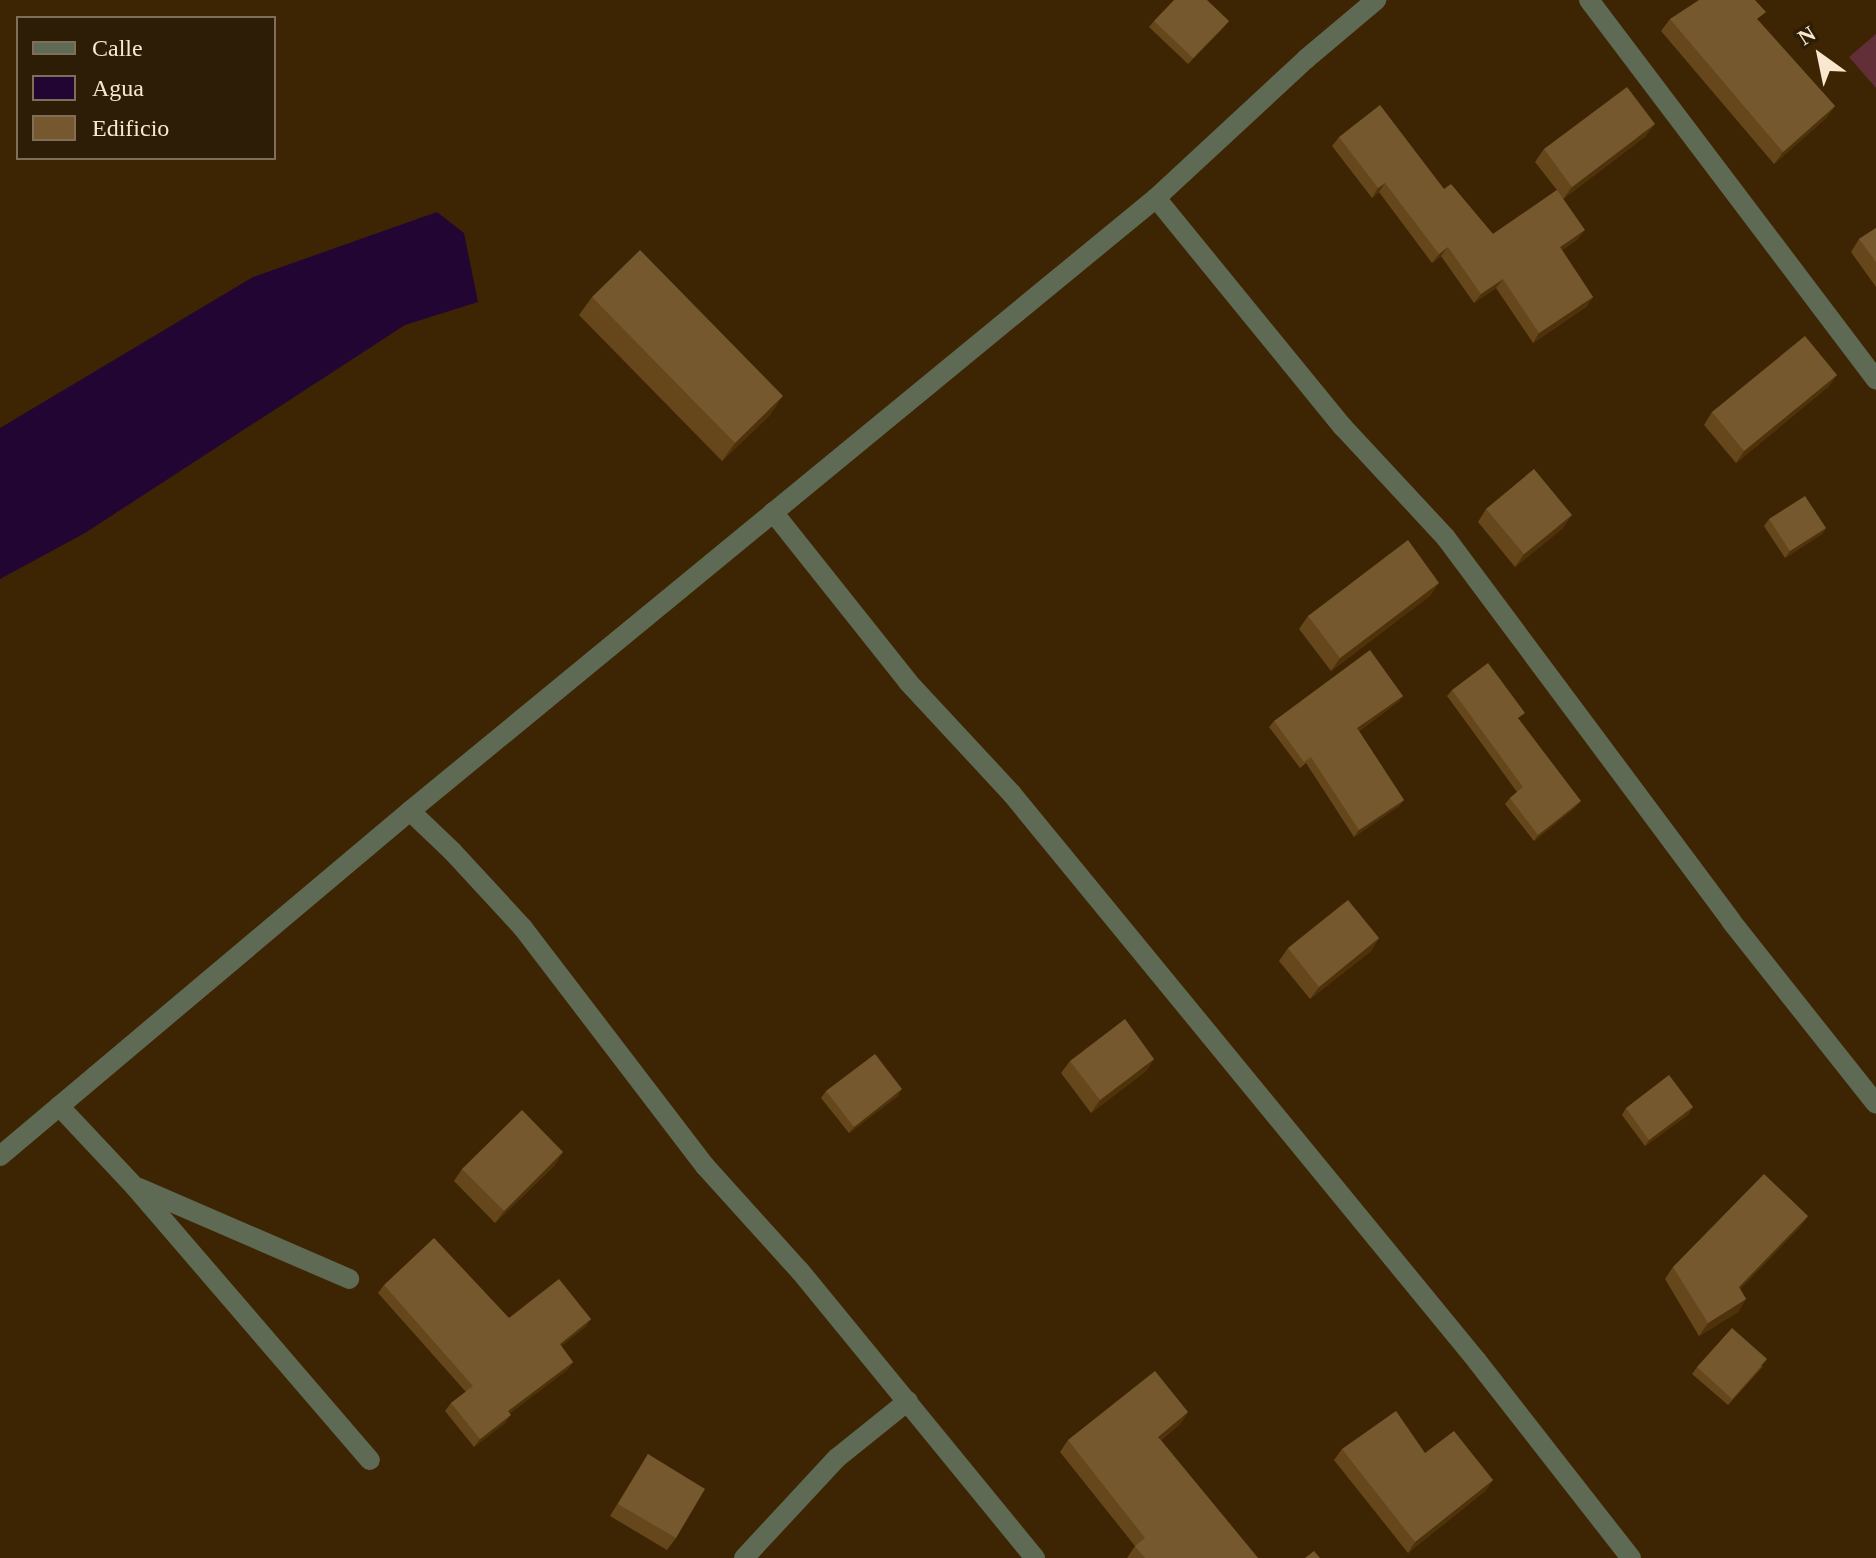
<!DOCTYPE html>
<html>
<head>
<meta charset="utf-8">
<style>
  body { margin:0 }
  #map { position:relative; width:1876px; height:1558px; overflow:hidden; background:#3d2503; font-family:Georgia,serif }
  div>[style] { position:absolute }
  .green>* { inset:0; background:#622f38 }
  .water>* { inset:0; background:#230533 }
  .minor>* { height:20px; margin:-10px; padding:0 10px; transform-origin:10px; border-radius:10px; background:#5e6a53 }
  .wall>* { inset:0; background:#66471c }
  .shaded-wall>* { inset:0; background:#4f320a }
  .building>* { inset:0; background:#76582f }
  span { translate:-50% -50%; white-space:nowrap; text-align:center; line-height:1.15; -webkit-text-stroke:6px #2e1d06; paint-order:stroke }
  .legend { position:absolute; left:16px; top:16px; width:260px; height:144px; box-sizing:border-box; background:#2e1d06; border:2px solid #806e57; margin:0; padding:10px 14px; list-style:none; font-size:24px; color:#fae7d0 }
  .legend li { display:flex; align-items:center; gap:16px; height:40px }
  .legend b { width:40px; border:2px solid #806e57 }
  .north { position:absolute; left:1780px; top:16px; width:80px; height:80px; -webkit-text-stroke:6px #2e1d06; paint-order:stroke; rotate:327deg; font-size:22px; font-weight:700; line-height:32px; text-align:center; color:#fae7d0 }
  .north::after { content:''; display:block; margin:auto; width:28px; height:36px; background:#fae7d0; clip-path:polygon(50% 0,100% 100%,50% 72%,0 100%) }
</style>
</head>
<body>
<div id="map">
  <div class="green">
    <div style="clip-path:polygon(1876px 34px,1876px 88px,1849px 57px)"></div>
  </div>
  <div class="water">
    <div style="clip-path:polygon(437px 212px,464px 233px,478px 302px,405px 325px,85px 533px,0 579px,0 428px,253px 277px)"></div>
  </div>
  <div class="minor">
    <div style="left:1589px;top:0;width:476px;rotate:52.9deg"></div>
    <div style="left:1156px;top:198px;width:296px;rotate:50.8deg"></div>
    <div style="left:1343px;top:427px;width:151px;rotate:47.1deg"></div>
    <div style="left:1446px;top:538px;width:477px;rotate:53.3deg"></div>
    <div style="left:1731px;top:921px;width:233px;rotate:51.6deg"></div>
    <div style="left:773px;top:512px;width:217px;rotate:51.5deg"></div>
    <div style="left:908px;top:682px;width:153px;rotate:47.1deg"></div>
    <div style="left:1012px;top:794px;width:733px;rotate:50.64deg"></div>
    <div style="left:1477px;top:1361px;width:250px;rotate:52deg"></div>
    <div style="left:410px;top:811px;width:58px;rotate:43.6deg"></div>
    <div style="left:452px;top:851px;width:105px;rotate:47.3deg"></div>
    <div style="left:523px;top:928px;width:300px;rotate:52.6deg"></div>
    <div style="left:705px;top:1166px;width:142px;rotate:47.9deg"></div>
    <div style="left:800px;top:1271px;width:371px;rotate:50.7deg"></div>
    <div style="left:59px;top:1106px;width:111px;rotate:46.8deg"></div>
    <div style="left:135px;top:1187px;width:360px;rotate:49.3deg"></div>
    <div style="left:0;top:1156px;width:536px;rotate:-40.08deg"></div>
    <div style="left:410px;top:811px;width:966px;rotate:-39.41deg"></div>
    <div style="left:1156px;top:198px;width:205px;rotate:-42.8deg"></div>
    <div style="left:1306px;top:59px;width:92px;rotate:-40.1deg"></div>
    <div style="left:139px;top:1188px;width:229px;rotate:23.4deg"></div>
    <div style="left:744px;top:1558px;width:137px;rotate:-47.1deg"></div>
    <div style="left:837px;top:1458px;width:91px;rotate:-38.8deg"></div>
  </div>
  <div class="wall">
    <div style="clip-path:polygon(1670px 19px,1759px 21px,1835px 106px,1826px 118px,1774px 164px,1661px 31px)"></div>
    <div style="clip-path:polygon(1154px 21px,1229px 21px,1224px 27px,1188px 64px,1149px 27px)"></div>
    <div style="clip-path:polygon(1646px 136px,1563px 199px,1578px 239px,1562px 250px,1593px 297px,1586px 307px,1533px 343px,1496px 288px,1474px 303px,1441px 256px,1432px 263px,1379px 192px,1372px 198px,1332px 146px,1339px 137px,1444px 189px,1493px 234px,1557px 190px,1535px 162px,1544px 149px)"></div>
    <div style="clip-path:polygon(1876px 228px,1876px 287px,1851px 252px,1859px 239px)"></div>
    <div style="clip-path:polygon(592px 297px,771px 414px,722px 461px,579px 315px)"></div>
    <div style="clip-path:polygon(1837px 375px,1828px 387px,1736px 463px,1704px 425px,1712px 412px)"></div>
    <div style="clip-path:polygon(1486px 509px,1563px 528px,1515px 567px,1478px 522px)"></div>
    <div style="clip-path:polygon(1769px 519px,1826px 528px,1822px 534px,1785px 558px,1764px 526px)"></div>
    <div style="clip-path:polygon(1431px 595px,1331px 671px,1299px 629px,1308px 616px)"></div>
    <div style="clip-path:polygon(1452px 690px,1519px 720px,1576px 807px,1534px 841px,1505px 804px,1510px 798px,1517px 792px,1447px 696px)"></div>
    <div style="clip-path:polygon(1403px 696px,1398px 702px,1359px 731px,1404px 800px,1399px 806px,1354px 837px,1306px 763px,1300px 768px,1269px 727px,1274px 721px)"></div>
    <div style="clip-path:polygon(1379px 938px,1371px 951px,1310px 999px,1279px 961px,1288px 948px)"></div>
    <div style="clip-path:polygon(1154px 1059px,1146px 1071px,1091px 1113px,1061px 1073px,1070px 1061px)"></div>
    <div style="clip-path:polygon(826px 1091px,898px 1096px,849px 1133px,821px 1098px)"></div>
    <div style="clip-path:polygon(1626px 1108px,1689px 1114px,1645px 1146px,1622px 1115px)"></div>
    <div style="clip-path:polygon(555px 1165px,495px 1223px,454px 1181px,462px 1169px)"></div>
    <div style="clip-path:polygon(1808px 1216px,1799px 1228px,1740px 1289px,1746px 1299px,1738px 1312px,1699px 1336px,1665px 1279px,1673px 1267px)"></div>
    <div style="clip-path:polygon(384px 1285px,509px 1318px,591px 1319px,585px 1327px,561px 1346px,573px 1362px,567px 1370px,510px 1413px,505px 1423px,474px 1447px,445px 1411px,451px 1403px,466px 1392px,378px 1293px)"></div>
    <div style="clip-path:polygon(1763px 1366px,1728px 1405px,1692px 1374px,1697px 1367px)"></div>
    <div style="clip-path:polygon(1188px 1412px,1180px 1424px,1161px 1440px,1258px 1558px,1127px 1558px,1135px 1546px,1060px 1452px,1068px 1440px)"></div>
    <div style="clip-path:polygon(1342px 1449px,1425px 1453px,1493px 1480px,1485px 1491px,1408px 1553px,1334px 1460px)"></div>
    <div style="clip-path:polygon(648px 1454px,676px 1538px,667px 1550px,610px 1516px)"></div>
  </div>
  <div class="shaded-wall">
    <div style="clip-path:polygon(1835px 106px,1826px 118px,1774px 164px,1783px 152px)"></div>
    <div style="clip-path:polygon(1655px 124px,1646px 136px,1563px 199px,1572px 187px)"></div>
    <div style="clip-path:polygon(1385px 183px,1379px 192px,1372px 198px,1378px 188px)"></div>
    <div style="clip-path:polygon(1585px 230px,1578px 239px,1553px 256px,1560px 247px)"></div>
    <div style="clip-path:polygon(1448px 247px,1441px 256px,1432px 263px,1439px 254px)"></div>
    <div style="clip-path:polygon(1503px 279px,1496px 288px,1474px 303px,1481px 294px)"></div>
    <div style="clip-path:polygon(1593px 297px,1586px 307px,1533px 343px,1539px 333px)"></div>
    <div style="clip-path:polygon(1837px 375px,1828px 387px,1736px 463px,1744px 451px)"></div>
    <div style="clip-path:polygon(783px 396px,771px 414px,722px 461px,735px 443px)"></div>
    <div style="clip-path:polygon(1572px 515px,1563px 528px,1515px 567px,1524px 554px)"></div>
    <div style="clip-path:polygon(1826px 528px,1822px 534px,1785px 558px,1790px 551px)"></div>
    <div style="clip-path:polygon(1439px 583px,1431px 595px,1331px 671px,1340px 658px)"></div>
    <div style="clip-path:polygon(1403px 696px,1398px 702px,1353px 735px,1357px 728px)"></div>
    <div style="clip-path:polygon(1404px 800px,1399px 806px,1354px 837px,1359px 830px)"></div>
    <div style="clip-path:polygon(1581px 801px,1576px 807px,1534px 841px,1538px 835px)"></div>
    <div style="clip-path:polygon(1379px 938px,1371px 951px,1310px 999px,1319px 987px)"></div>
    <div style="clip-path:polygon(1154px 1059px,1146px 1071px,1091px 1113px,1100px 1100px)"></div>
    <div style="clip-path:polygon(902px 1089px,898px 1096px,849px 1133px,854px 1127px)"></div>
    <div style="clip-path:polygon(1693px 1107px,1689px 1114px,1645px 1146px,1649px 1140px)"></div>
    <div style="clip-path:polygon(563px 1152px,555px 1165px,495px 1223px,504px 1211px)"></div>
    <div style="clip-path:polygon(1808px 1216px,1799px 1228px,1730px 1299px,1739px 1287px)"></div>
    <div style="clip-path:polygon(1746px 1299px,1738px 1312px,1699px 1336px,1708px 1323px)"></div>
    <div style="clip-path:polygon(591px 1319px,585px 1327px,554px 1352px,560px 1344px)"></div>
    <div style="clip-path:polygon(573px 1362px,567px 1370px,502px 1419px,508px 1411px)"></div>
    <div style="clip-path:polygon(1188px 1412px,1180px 1424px,1150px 1448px,1158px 1437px)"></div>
    <div style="clip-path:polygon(511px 1415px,505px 1423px,474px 1447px,480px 1439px)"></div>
    <div style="clip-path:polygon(1493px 1480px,1485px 1491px,1408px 1553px,1415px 1542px)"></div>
  </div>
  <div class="building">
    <div style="clip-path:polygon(1174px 0,1207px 0,1229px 21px,1193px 58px,1154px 21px)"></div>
    <div style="clip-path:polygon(1699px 0,1755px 0,1766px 12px,1757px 19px,1835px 106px,1783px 152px,1670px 19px)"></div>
    <div style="clip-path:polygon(1627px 87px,1655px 124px,1572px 187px,1544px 149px)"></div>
    <div style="clip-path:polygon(1380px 105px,1444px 189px,1451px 184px,1493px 234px,1557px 190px,1585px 230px,1560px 247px,1593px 297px,1539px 333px,1503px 279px,1481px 294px,1448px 247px,1439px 254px,1385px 183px,1378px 188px,1339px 137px)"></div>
    <div style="clip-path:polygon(1876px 228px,1876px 262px,1859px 239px)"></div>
    <div style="clip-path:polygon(640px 250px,783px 396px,735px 443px,592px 297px)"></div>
    <div style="clip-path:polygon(1805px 336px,1837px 375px,1744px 451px,1712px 412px)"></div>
    <div style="clip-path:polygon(1534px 469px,1572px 515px,1524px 554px,1486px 509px)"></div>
    <div style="clip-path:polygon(1805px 496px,1826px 528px,1790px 551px,1769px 519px)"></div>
    <div style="clip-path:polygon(1408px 540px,1439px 583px,1340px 658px,1308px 616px)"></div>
    <div style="clip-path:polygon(1370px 650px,1403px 696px,1357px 728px,1404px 800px,1359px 830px,1311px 757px,1304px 762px,1274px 721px)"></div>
    <div style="clip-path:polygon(1488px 663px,1525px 713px,1518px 718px,1581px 801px,1538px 835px,1510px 798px,1523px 787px,1452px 690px)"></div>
    <div style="clip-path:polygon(1348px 900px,1379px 938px,1319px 987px,1288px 948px)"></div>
    <div style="clip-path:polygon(1125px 1019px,1154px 1059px,1100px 1100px,1070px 1061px)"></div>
    <div style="clip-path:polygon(875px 1054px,902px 1089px,854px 1127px,826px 1091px)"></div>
    <div style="clip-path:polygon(1669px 1075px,1693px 1107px,1649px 1140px,1626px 1108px)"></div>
    <div style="clip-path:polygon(522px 1110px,563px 1152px,504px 1211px,462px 1169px)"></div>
    <div style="clip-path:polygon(1764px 1174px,1808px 1216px,1739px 1287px,1746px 1299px,1708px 1323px,1673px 1267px)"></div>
    <div style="clip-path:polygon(434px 1238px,509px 1318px,559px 1279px,591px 1319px,560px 1344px,573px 1362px,508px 1411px,511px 1415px,480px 1439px,451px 1403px,473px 1386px,384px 1285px)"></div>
    <div style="clip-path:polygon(1732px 1328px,1767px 1359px,1732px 1399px,1697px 1367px)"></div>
    <div style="clip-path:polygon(1155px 1371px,1188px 1412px,1158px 1437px,1258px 1558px,1145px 1558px,1135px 1546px,1145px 1538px,1068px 1440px)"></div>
    <div style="clip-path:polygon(1396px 1411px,1425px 1453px,1454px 1431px,1493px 1480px,1415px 1542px,1342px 1449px)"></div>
    <div style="clip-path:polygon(648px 1454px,705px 1489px,676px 1538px,618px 1504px)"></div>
    <div style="clip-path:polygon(1314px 1551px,1320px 1558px,1305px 1558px)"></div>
  </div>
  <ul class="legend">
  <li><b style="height:10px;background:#5e6a53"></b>Calle</li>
  <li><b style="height:22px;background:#230533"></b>Agua</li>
  <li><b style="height:22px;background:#76582f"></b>Edificio</li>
  </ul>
  <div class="north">N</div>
</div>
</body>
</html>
